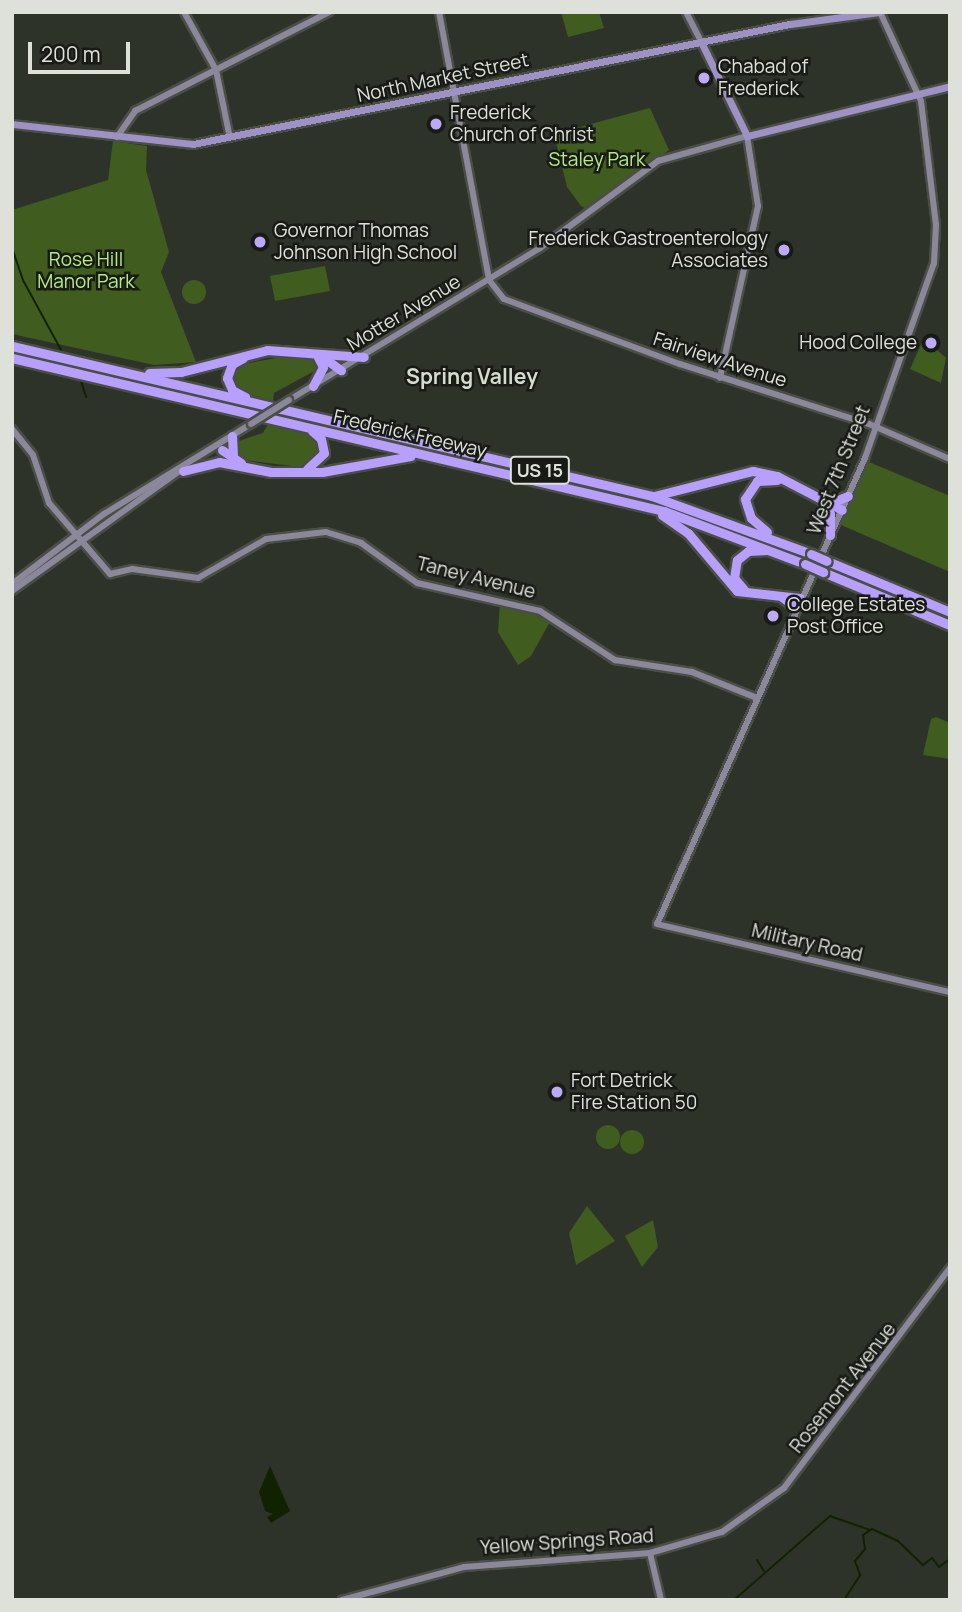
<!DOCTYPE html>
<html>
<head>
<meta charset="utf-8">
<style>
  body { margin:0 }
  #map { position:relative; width:962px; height:1612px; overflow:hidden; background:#2e3329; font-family:Manrope,sans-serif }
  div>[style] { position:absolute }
  .green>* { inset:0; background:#405c1f }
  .round { border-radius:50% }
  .water>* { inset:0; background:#120 }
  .stream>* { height:2px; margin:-1px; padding:0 1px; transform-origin:1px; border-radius:1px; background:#120 }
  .roads { filter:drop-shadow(2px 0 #4a4e46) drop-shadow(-2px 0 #4a4e46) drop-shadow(0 2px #4a4e46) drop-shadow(0 -2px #4a4e46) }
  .secondary>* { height:6px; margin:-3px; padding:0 3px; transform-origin:3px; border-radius:3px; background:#8b889c }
  .primary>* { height:7px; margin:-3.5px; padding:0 3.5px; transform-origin:3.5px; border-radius:3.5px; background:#9e92c5 }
  .highway>* { height:9px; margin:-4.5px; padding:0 4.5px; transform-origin:4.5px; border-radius:4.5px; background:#b7a0fd }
  .bridges { filter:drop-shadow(2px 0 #4a4e46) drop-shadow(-2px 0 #4a4e46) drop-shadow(0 2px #4a4e46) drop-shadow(0 -2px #4a4e46) }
  .secondary-bridge>* { height:6px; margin:-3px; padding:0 3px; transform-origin:3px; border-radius:3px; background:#8b889c }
  .highway-bridge>* { height:9px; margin:-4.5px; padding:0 4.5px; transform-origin:4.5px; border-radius:4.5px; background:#b7a0fd }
  .dots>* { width:19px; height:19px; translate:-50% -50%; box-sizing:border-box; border:4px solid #181a15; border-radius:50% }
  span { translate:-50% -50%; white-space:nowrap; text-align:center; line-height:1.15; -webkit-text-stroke:5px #181a15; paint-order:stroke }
  .shield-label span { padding:2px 5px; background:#181a15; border:2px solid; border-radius:5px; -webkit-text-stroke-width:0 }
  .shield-label { font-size:18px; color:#dde1da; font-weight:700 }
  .poi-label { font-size:19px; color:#dde1da }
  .left { translate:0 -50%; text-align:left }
  .right { translate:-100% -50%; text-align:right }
  .street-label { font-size:19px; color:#dde1da }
  .park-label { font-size:19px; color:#b6ea82 }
  .neighbourhood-label { font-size:21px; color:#d4dcce; font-weight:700 }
  .frame { position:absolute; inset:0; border:14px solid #dde1da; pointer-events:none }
  .scale { position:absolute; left:28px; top:42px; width:102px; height:32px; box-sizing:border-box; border:4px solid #dde1da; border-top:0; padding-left:9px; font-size:21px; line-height:24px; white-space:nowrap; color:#dde1da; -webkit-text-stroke:5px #181a15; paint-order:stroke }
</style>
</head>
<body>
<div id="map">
  <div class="green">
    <div style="clip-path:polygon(561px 12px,599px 12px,604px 28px,568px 37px)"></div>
    <div style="clip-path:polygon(650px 108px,669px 150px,587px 209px,581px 206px,567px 187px,554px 134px)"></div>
    <div style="clip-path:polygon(113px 141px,147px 146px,146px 170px,169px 252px,161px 272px,196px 362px,154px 365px,12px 334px,12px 210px,108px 180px)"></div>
    <div style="clip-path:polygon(325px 266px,330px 291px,275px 301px,270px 276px)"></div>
    <div class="round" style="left:182px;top:280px;width:24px;height:24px"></div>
    <div style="clip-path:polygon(924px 338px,946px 358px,941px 383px,910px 369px)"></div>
    <div style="clip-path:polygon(287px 356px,311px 357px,318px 369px,274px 393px,273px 401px,236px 391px,230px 373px,233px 366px)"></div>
    <div style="clip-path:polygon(268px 424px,313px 434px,323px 447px,308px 468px,236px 459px,236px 442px,263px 433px)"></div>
    <div style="clip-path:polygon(869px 462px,950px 496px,950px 572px,841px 525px)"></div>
    <div style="clip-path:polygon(500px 603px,551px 620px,531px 656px,518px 665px,498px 632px)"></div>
    <div style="clip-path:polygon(936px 717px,950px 723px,950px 759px,923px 755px,931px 719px)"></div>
    <div class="round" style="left:596px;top:1125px;width:24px;height:24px"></div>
    <div class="round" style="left:620px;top:1130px;width:24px;height:24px"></div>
    <div style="clip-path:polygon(587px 1206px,615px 1241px,576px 1265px,569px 1233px)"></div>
    <div style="clip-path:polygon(653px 1220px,658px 1247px,642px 1267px,625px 1236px)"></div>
  </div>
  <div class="water">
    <div style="clip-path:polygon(270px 1466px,290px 1511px,271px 1523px,267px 1517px,273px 1514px,265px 1511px,259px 1492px)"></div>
  </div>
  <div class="stream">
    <div style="left:12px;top:248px;width:36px;rotate:71deg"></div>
    <div style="left:24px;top:282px;width:77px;rotate:61.4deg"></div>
    <div style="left:80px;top:378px;width:20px;rotate:72deg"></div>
    <div style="left:757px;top:1560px;width:13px;rotate:58deg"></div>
    <div style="left:734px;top:1600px;width:128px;rotate:-41.2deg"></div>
    <div style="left:830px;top:1516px;width:42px;rotate:19.3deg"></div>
    <div style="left:844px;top:1600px;width:30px;rotate:-57deg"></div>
    <div style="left:860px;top:1575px;width:15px;rotate:-110deg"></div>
    <div style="left:855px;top:1561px;width:16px;rotate:-50deg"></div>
    <div style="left:865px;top:1549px;width:14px;rotate:-98deg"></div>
    <div style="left:863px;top:1535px;width:11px;rotate:-34deg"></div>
    <div style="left:872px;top:1529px;width:29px;rotate:25deg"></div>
    <div style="left:898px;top:1541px;width:35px;rotate:44deg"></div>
    <div style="left:923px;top:1565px;width:11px;rotate:-38deg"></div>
    <div style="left:932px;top:1558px;width:11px;rotate:52deg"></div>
    <div style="left:939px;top:1567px;width:14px;rotate:-36deg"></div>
  </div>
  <div class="roads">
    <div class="secondary">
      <div style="left:184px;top:12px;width:66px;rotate:61.1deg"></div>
      <div style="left:216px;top:70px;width:69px;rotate:78.4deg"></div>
      <div style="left:439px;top:12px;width:273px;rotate:79.4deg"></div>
      <div style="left:489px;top:280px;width:24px;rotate:52deg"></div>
      <div style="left:504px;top:299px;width:188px;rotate:20.3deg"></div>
      <div style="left:680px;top:364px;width:198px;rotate:17.6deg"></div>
      <div style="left:869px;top:424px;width:88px;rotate:23.4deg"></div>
      <div style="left:686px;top:12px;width:34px;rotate:63deg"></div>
      <div style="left:880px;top:12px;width:98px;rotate:65.3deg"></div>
      <div style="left:921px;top:101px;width:125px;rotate:83.1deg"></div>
      <div style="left:936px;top:225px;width:38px;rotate:93deg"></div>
      <div style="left:934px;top:263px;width:207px;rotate:109.5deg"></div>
      <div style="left:865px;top:458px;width:510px;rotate:114.05deg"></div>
      <div style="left:657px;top:924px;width:301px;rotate:13.1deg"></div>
      <div style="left:117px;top:137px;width:32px;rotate:-55deg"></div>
      <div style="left:135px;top:111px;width:218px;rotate:-27deg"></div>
      <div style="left:289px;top:400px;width:293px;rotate:-31.2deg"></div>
      <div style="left:540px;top:248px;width:147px;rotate:-36.4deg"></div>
      <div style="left:658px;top:161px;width:92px;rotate:-15.7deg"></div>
      <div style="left:747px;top:136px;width:71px;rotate:81.1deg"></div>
      <div style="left:758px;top:206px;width:176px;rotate:102.5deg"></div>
      <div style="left:12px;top:429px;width:33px;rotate:51deg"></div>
      <div style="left:33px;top:455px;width:51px;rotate:71.6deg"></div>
      <div style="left:49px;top:503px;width:94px;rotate:49.3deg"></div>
      <div style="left:110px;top:574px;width:23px;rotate:-13deg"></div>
      <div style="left:132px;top:569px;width:67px;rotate:7.8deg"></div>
      <div style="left:198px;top:578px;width:78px;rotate:-29.8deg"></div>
      <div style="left:266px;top:539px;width:60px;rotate:-6.7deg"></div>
      <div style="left:326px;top:532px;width:37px;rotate:17deg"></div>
      <div style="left:361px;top:543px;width:69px;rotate:35.5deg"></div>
      <div style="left:417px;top:583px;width:126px;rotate:12.8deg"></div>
      <div style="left:540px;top:611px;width:90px;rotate:33.2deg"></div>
      <div style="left:615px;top:660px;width:78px;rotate:8.9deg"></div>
      <div style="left:692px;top:672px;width:70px;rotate:21.8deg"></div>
      <div style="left:12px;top:584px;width:116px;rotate:-37.3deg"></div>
      <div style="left:104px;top:514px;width:172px;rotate:-31.5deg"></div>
      <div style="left:12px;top:591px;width:211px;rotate:-35.6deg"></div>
      <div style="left:650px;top:1553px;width:48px;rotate:76.8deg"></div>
      <div style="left:342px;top:1600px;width:126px;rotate:-15.1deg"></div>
      <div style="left:464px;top:1567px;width:187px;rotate:-4.3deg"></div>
      <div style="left:650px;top:1553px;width:75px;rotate:-16.3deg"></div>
      <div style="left:722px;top:1532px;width:76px;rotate:-35.4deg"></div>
      <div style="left:784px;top:1488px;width:276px;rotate:-53deg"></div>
    </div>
    <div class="primary">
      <div style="left:701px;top:42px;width:105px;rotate:63.9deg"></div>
      <div style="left:747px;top:136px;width:209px;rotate:-13.8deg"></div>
      <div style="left:12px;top:124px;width:182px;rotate:6.3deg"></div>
      <div style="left:193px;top:144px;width:609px;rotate:-11.37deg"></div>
      <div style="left:790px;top:24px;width:90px;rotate:-7.7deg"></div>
    </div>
    <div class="highway">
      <div style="left:12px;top:346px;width:657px;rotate:13.19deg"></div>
      <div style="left:652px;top:496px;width:169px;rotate:20deg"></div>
      <div style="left:320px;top:355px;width:26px;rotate:36deg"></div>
      <div style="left:12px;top:358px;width:670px;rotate:13.21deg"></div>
      <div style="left:664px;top:511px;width:151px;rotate:20.6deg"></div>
      <div style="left:243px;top:358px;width:13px;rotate:151deg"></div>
      <div style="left:232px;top:364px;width:15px;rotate:110deg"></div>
      <div style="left:227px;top:378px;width:13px;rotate:67deg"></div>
      <div style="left:232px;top:390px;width:15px;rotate:28deg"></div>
      <div style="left:149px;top:373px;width:32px;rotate:-2deg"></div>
      <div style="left:181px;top:372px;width:89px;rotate:-14.3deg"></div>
      <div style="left:267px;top:350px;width:97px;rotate:4.1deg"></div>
      <div style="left:313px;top:386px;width:21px;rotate:-62deg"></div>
      <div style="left:323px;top:367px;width:13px;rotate:-117deg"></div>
      <div style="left:232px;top:436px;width:22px;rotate:87deg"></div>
      <div style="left:222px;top:450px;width:23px;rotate:34deg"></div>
      <div style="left:307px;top:469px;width:23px;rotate:-43deg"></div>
      <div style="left:324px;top:453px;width:14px;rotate:-102deg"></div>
      <div style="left:321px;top:439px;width:12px;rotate:-138deg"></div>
      <div style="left:183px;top:471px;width:37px;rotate:-14deg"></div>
      <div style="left:219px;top:462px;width:53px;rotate:10.9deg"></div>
      <div style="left:271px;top:472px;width:51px"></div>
      <div style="left:322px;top:472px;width:90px;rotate:-10.2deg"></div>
      <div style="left:654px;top:496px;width:102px;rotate:-14.2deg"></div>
      <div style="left:753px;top:471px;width:25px;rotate:12deg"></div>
      <div style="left:777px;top:476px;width:73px;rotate:27.6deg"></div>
      <div style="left:823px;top:502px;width:14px;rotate:60deg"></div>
      <div style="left:830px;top:514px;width:21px;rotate:90deg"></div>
      <div style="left:833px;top:502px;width:16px;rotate:-22deg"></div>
      <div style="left:662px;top:515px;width:32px;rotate:35deg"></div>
      <div style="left:688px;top:533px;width:76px;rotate:49.8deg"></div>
      <div style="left:737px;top:591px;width:63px;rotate:6.3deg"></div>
      <div style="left:767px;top:532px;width:21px;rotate:-139deg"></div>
      <div style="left:751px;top:518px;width:20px;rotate:-108deg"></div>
      <div style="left:745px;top:499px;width:22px;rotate:-56deg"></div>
      <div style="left:757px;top:481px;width:20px;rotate:-3deg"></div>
      <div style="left:827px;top:561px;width:133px;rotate:22.5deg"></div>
      <div style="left:823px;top:572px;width:138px;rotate:22.7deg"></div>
      <div style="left:745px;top:591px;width:17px;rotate:-130deg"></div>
      <div style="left:734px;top:578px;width:18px;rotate:-81deg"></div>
      <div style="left:737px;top:560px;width:14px;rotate:-39deg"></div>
      <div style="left:748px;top:551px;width:19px;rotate:-3deg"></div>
      <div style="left:782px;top:597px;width:17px;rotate:36deg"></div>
    </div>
  </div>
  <div class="bridges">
    <div class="secondary-bridge">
      <div style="left:251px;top:424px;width:45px;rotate:-32.3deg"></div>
    </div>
    <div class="highway-bridge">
      <div style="left:811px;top:554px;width:17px;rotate:24deg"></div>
      <div style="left:805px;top:564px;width:20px;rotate:24deg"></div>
    </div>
  </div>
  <div class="dots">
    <div style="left:704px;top:78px;background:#bcaaf6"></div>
    <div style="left:436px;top:124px;background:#bcaaf6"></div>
    <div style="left:260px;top:242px;background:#bcaaf6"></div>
    <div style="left:784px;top:250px;background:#bcaaf6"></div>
    <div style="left:931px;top:343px;background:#bcaaf6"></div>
    <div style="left:773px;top:616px;background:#bcaaf6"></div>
    <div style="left:557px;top:1092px;background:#bcaaf6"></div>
  </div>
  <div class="shield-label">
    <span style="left:540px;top:470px">US 15</span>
  </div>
  <div class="poi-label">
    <span class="left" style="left:718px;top:78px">Chabad of<br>Frederick</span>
    <span class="left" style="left:450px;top:124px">Frederick<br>Church of Christ</span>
    <span class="left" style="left:274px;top:242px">Governor Thomas<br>Johnson High School</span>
    <span class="right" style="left:768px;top:250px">Frederick Gastroenterology<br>Associates</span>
    <span class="right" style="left:917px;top:343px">Hood College</span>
    <span class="left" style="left:787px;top:616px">College Estates<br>Post Office</span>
    <span class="left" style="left:571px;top:1092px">Fort Detrick<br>Fire Station 50</span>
  </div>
  <div class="street-label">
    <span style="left:443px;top:78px;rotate:-12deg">North Market Street</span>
    <span style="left:404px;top:313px;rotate:-31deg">Motter Avenue</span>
    <span style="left:720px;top:360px;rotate:18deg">Fairview Avenue</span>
    <span style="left:410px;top:434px;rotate:13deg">Frederick Freeway</span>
    <span style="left:839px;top:470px;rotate:-68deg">West 7th Street</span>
    <span style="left:476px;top:578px;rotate:14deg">Taney Avenue</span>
    <span style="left:807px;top:943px;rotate:13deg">Military Road</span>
    <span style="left:843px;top:1388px;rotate:-52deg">Rosemont Avenue</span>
    <span style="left:567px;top:1542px;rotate:-4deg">Yellow Springs Road</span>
  </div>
  <div class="park-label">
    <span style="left:597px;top:160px">Staley Park</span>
    <span style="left:86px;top:271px">Rose Hill<br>Manor Park</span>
  </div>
  <div class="neighbourhood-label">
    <span style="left:472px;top:376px">Spring Valley</span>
  </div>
  <div class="frame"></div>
  <div class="scale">200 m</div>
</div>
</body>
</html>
